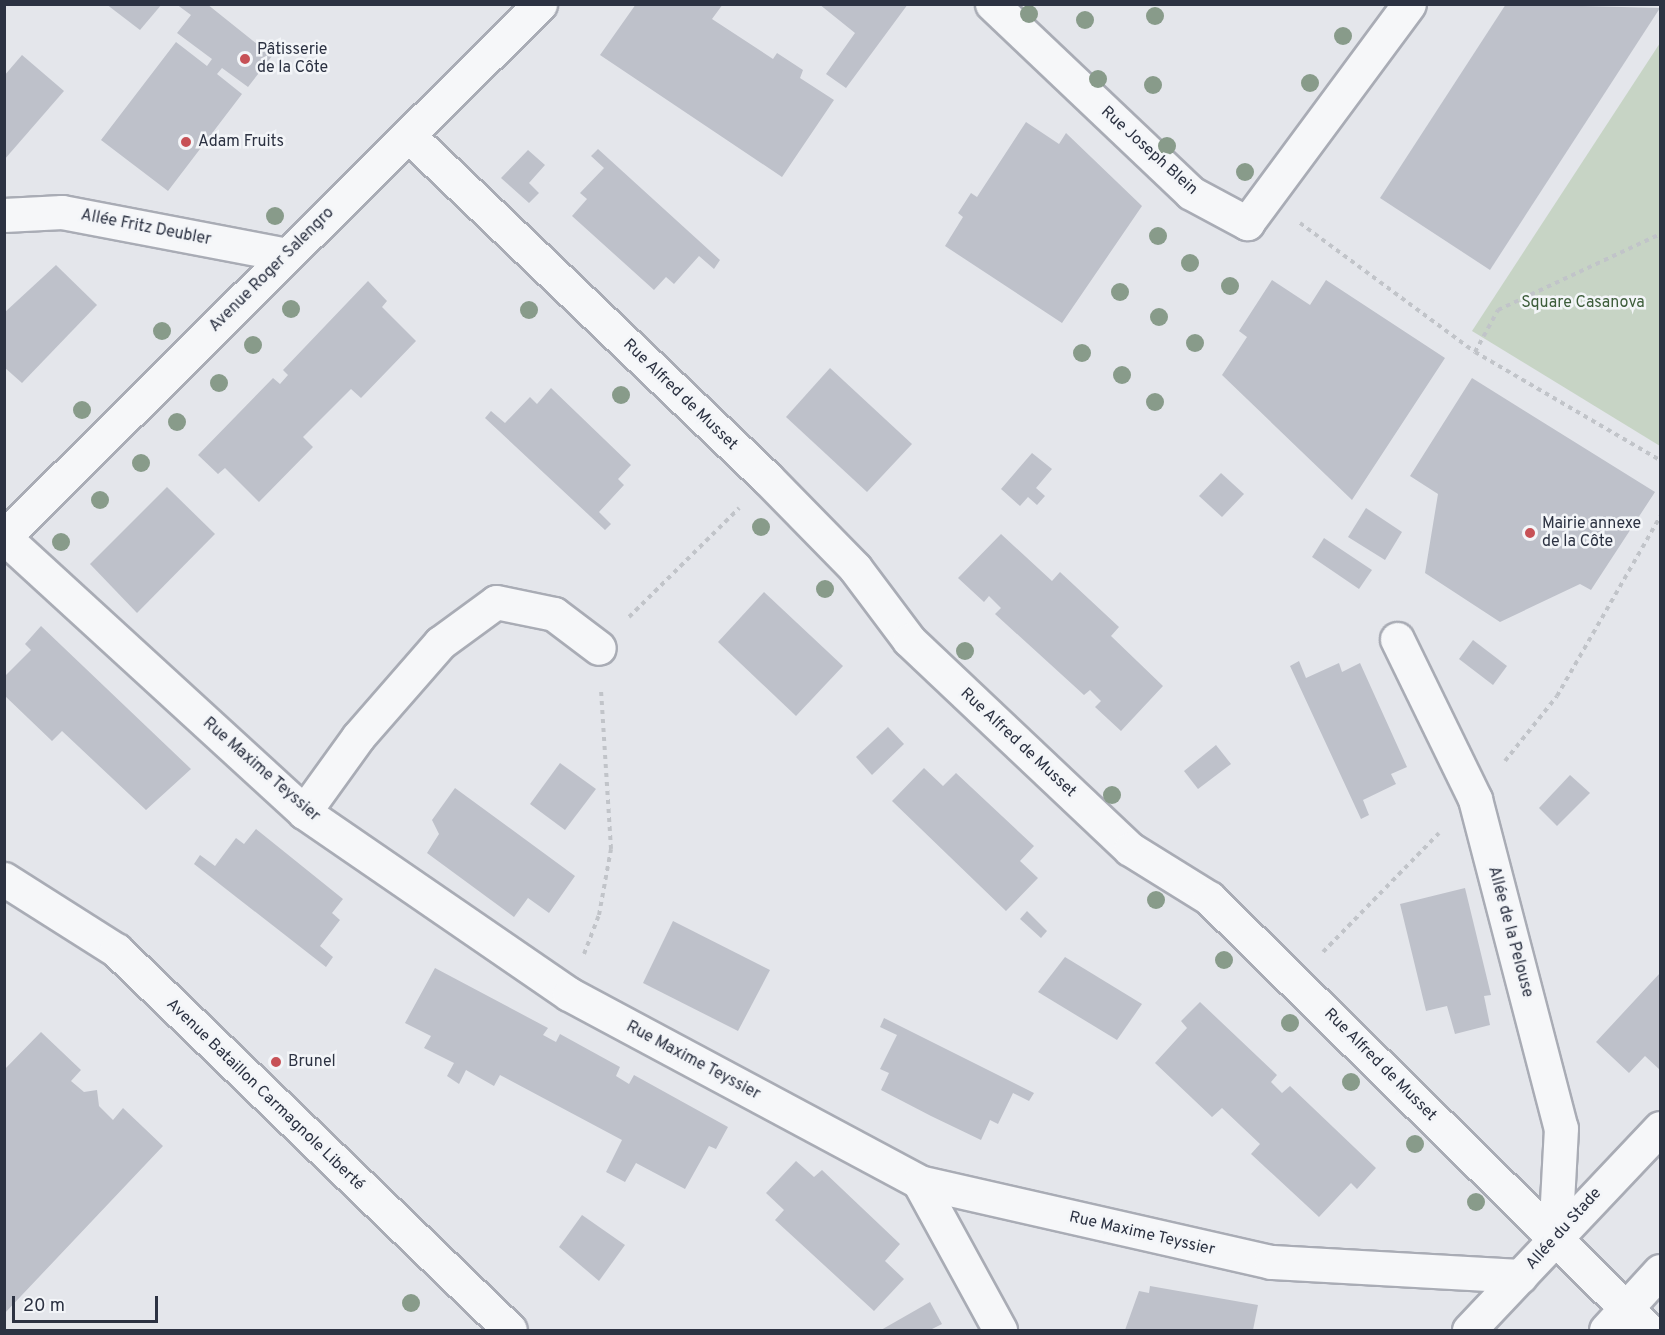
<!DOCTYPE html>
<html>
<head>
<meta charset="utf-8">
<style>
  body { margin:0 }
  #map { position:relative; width:1665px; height:1335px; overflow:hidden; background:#e4e6eb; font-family:Overpass,sans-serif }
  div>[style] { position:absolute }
  .green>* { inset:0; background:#c7d4c5 }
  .building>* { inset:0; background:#bec1ca }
  .path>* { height:4px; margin-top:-2px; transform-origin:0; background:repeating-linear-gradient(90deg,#c1c4c9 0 4.5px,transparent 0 9px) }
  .roads { filter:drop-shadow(2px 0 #a9acb5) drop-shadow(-2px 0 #a9acb5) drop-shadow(0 2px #a9acb5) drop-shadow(0 -2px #a9acb5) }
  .minor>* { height:33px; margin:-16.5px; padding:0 16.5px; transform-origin:16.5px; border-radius:16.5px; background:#f6f7f9 }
  .trees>* { width:18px; height:18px; margin:-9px; border-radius:50%; background:#889b8a }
  .dots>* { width:16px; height:16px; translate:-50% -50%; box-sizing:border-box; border:3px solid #f3f5f8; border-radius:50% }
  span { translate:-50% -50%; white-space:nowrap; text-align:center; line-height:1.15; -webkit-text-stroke:5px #f3f5f8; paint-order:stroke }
  .poi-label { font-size:16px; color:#2c3242 }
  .left { translate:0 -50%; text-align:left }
  .street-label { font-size:16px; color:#2c3242 }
  .park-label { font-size:16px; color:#3d5d3a }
  .frame { position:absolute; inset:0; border:6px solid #2c3242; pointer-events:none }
  .scale { position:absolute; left:12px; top:1296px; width:146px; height:27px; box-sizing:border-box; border:3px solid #2c3242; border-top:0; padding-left:8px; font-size:18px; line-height:21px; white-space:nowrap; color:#2c3242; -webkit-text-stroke:4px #f3f5f8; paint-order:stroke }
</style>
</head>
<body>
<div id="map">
  <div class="green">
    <div style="clip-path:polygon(1660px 43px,1660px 446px,1472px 331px)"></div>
  </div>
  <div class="building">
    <div style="clip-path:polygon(106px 4px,162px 4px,140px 30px)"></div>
    <div style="clip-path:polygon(176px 4px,207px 4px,272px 56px,248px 87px,222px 68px,217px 74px,242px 94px,168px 191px,101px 140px,176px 42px,207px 66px,212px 59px,177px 33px,191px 15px)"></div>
    <div style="clip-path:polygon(636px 4px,723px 4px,712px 19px,773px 59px,777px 53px,803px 70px,800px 78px,834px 100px,782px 177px,600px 55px)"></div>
    <div style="clip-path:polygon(819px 4px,908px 4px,846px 88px,826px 74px,855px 33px)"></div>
    <div style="clip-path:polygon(1506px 4px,1660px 8px,1490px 270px,1380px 198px)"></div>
    <div style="clip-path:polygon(22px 55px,64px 91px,4px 160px,4px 76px)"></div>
    <div style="clip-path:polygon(1026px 122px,1059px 144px,1066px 133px,1142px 206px,1062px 323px,945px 246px,963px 217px,958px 213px,971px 193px,977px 197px)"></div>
    <div style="clip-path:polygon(598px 149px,720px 260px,714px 269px,699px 256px,674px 284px,666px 277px,654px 290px,572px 216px,587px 199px,580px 193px,604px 168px,591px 156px)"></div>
    <div style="clip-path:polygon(528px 150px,545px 165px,529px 183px,539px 193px,529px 203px,501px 178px)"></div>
    <div style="clip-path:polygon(56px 265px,97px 305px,22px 383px,4px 367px,4px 313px)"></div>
    <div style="clip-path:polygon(1272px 280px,1310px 305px,1326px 280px,1445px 358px,1352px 500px,1222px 375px,1247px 337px,1239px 331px)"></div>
    <div style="clip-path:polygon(368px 281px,387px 301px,382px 307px,416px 341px,361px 398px,351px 389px,303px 437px,313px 447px,259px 502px,225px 468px,218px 474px,198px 455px,273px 378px,280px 384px,288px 375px,283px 370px)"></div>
    <div style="clip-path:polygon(830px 368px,912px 444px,867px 492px,786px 417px)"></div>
    <div style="clip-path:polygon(1472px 378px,1655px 492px,1591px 590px,1580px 584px,1500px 622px,1425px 573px,1438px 494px,1410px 476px)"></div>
    <div style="clip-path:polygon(551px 388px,631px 465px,618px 479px,624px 485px,599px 512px,611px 524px,605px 530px,485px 418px,491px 411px,505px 423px,530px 397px,537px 404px)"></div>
    <div style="clip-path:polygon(1032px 453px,1052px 469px,1036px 488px,1045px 496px,1037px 505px,1028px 497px,1020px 506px,1001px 489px)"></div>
    <div style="clip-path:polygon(1221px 473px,1244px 494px,1222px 517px,1199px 496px)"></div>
    <div style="clip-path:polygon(167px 487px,215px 534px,137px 613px,90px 564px)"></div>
    <div style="clip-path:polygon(1366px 508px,1402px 532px,1385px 560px,1348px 537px)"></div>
    <div style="clip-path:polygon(1001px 534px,1052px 581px,1060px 572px,1119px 627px,1111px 636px,1163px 686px,1121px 731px,1095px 707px,1101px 701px,1090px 690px,1084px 695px,995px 614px,1001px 608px,989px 596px,984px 602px,958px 578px)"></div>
    <div style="clip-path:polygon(1324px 538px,1372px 570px,1359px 589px,1312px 557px)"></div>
    <div style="clip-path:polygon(764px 592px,843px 666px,796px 716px,718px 642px)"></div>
    <div style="clip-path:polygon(41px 626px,191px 769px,146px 810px,62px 731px,52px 741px,4px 695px,4px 677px,31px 650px,25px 644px)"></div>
    <div style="clip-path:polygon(1473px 640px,1507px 666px,1493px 685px,1459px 659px)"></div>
    <div style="clip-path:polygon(1299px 661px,1306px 678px,1339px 663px,1342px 672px,1360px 663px,1407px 767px,1391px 774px,1396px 784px,1363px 800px,1369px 815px,1361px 819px,1290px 666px)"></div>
    <div style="clip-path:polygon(888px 727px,904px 744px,872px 775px,856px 757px)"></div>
    <div style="clip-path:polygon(1216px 745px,1231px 764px,1198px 789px,1184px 771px)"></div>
    <div style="clip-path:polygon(560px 763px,596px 789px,565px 830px,530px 804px)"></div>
    <div style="clip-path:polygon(924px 768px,943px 786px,956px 773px,1034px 846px,1020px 861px,1038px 878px,1006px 911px,892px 801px)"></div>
    <div style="clip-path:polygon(1570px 775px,1590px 793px,1557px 826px,1539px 808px)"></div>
    <div style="clip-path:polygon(455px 788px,575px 876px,549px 913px,528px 898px,514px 917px,427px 853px,439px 834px,432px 820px)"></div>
    <div style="clip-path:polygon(256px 829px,343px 899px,332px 913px,340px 920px,320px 946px,333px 957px,326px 967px,194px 864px,200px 855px,215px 866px,236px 838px,244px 844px)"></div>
    <div style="clip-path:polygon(1465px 888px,1491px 995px,1484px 996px,1490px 1025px,1455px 1034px,1447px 1006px,1426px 1011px,1400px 904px)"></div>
    <div style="clip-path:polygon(1027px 911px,1047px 931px,1041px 938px,1020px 919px)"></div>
    <div style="clip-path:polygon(673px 921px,770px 970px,738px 1031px,643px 983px)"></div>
    <div style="clip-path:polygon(1065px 957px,1142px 1004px,1117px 1040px,1038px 992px)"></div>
    <div style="clip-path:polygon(435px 968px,548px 1028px,543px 1035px,556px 1042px,560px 1034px,620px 1067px,616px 1076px,629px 1084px,634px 1075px,728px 1127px,716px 1149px,709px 1146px,685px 1189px,636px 1163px,625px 1182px,606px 1172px,622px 1140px,500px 1075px,494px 1086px,466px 1070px,459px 1084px,447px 1076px,454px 1063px,424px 1048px,431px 1036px,405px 1023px)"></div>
    <div style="clip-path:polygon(1660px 973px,1660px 1070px,1645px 1056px,1629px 1073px,1596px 1042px)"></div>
    <div style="clip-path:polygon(1200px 1002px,1277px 1075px,1271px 1082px,1282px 1093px,1290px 1086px,1376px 1168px,1357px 1189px,1351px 1183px,1319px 1217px,1251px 1154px,1260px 1144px,1222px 1108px,1212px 1117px,1155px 1063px,1187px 1028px,1181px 1021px)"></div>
    <div style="clip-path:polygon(884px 1018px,1034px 1093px,1029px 1101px,1013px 1093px,998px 1124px,990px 1120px,981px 1140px,931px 1116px,881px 1090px,889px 1073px,880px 1069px,897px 1035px,880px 1027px)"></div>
    <div style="clip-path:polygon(41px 1032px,81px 1070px,71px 1081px,84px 1092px,97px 1090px,99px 1106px,113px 1120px,123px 1108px,163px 1146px,4px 1314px,4px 1070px)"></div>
    <div style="clip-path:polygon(796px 1161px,814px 1177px,822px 1170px,900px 1244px,885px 1261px,904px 1279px,874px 1311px,775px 1220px,784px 1210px,766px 1193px)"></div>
    <div style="clip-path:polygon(582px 1215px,625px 1245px,599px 1281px,559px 1247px)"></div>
    <div style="clip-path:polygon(1150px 1286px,1258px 1305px,1253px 1330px,1125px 1330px,1139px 1291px,1149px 1293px)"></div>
    <div style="clip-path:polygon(930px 1302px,942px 1324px,930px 1330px,881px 1330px)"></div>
  </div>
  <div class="path">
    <div style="left:1300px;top:223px;width:217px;rotate:36.4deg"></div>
    <div style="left:1475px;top:352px;width:214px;rotate:30.3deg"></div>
    <div style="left:1475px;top:352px;width:48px;rotate:-61.3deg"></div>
    <div style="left:1498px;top:310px;width:179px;rotate:-25.1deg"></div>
    <div style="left:629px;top:617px;width:155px;rotate:-44.7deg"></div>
    <div style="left:1505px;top:761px;width:83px;rotate:-51.3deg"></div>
    <div style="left:1557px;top:696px;width:207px;rotate:-60.1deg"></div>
    <div style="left:1323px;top:952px;width:166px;rotate:-45.7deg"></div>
    <div style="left:584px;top:954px;width:42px;rotate:-69deg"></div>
    <div style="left:599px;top:915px;width:67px;rotate:-79.7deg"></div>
    <div style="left:611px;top:849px;width:159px;rotate:-93.6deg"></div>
  </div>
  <div class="roads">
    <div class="minor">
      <div style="left:992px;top:4px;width:274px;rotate:43.5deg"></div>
      <div style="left:1191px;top:193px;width:64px;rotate:28.2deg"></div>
      <div style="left:1247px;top:223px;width:272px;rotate:-53.5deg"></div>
      <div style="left:408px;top:135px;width:497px;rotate:43.7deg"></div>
      <div style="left:767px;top:478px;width:126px;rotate:45.6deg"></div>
      <div style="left:855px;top:568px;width:90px;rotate:53.1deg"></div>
      <div style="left:909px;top:640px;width:304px;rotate:43.4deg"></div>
      <div style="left:1130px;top:849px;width:93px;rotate:31.8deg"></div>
      <div style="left:1209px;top:898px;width:616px;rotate:44.54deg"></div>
      <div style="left:4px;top:215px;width:58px;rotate:-3deg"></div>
      <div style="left:62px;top:212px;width:229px;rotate:10.8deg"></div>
      <div style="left:4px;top:537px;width:407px;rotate:42.5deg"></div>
      <div style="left:304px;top:812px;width:321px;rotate:34.5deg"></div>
      <div style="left:569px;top:994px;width:397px;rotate:28.2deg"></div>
      <div style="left:919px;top:1182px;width:361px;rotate:12.8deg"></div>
      <div style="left:1271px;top:1262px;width:250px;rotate:3.2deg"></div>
      <div style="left:4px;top:537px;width:756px;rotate:-44.84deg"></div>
      <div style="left:1397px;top:639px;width:178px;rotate:64deg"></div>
      <div style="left:1475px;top:799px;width:340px;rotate:75.4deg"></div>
      <div style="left:1561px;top:1128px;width:112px;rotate:93.1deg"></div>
      <div style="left:304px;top:812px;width:92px;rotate:-54.2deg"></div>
      <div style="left:358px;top:737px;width:125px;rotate:-48.9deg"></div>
      <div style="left:440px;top:643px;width:69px;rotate:-36.2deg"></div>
      <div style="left:496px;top:602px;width:59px;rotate:11.7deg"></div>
      <div style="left:554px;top:614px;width:56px;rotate:37.1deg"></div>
      <div style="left:4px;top:879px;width:133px;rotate:32.4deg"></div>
      <div style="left:116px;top:950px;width:547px;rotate:43.96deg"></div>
      <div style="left:919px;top:1182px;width:169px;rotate:61.3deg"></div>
      <div style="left:1469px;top:1330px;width:278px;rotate:-46.6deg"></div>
      <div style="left:1606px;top:1330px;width:80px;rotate:-47.5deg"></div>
    </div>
  </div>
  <div class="trees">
    <div style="left:1029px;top:14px"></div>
    <div style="left:1155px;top:16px"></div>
    <div style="left:1085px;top:20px"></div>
    <div style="left:1343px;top:36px"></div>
    <div style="left:1098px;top:79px"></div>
    <div style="left:1310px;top:83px"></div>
    <div style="left:1153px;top:85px"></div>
    <div style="left:1167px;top:146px"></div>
    <div style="left:1245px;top:172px"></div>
    <div style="left:275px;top:216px"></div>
    <div style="left:1158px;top:236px"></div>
    <div style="left:1190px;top:263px"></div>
    <div style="left:1230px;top:286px"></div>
    <div style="left:1120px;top:292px"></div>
    <div style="left:291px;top:309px"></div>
    <div style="left:529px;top:310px"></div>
    <div style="left:1159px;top:317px"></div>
    <div style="left:162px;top:331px"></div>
    <div style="left:1195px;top:343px"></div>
    <div style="left:253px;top:345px"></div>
    <div style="left:1082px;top:353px"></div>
    <div style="left:1122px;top:375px"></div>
    <div style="left:219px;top:383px"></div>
    <div style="left:621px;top:395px"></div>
    <div style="left:1155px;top:402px"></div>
    <div style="left:82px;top:410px"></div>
    <div style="left:177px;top:422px"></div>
    <div style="left:141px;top:463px"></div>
    <div style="left:100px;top:500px"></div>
    <div style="left:761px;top:527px"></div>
    <div style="left:61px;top:542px"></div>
    <div style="left:825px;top:589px"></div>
    <div style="left:965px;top:651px"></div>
    <div style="left:1112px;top:795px"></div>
    <div style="left:1156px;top:900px"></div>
    <div style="left:1224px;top:960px"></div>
    <div style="left:1290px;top:1023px"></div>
    <div style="left:1351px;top:1082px"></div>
    <div style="left:1415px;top:1144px"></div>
    <div style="left:1476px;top:1202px"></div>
    <div style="left:411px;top:1303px"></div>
  </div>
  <div class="dots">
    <div style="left:245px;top:59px;background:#c75156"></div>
    <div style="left:186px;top:142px;background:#c75156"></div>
    <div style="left:1530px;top:533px;background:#c75156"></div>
    <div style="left:276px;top:1062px;background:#c75156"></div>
  </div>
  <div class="poi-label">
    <span class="left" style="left:257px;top:59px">Pâtisserie<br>de la Côte</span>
    <span class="left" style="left:198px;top:142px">Adam Fruits</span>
    <span class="left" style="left:1542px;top:533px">Mairie annexe<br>de la Côte</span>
    <span class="left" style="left:288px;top:1062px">Brunel</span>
  </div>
  <div class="street-label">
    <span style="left:1149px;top:151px;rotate:42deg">Rue Joseph Blein</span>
    <span style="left:146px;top:228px;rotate:11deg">Allée Fritz Deubler</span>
    <span style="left:272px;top:270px;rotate:-45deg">Avenue Roger Salengro</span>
    <span style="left:680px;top:395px;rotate:44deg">Rue Alfred de Musset</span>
    <span style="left:1018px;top:743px;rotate:43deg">Rue Alfred de Musset</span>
    <span style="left:261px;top:770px;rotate:41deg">Rue Maxime Teyssier</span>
    <span style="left:1510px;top:932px;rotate:75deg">Allée de la Pelouse</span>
    <span style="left:693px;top:1061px;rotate:28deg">Rue Maxime Teyssier</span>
    <span style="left:1380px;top:1065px;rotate:45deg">Rue Alfred de Musset</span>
    <span style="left:265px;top:1095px;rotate:44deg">Avenue Bataillon Carmagnole Liberté</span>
    <span style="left:1564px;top:1229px;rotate:-48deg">Allée du Stade</span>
    <span style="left:1142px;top:1234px;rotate:13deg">Rue Maxime Teyssier</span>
  </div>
  <div class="park-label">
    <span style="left:1583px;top:303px">Square Casanova</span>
  </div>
  <div class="frame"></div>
  <div class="scale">20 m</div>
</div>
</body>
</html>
